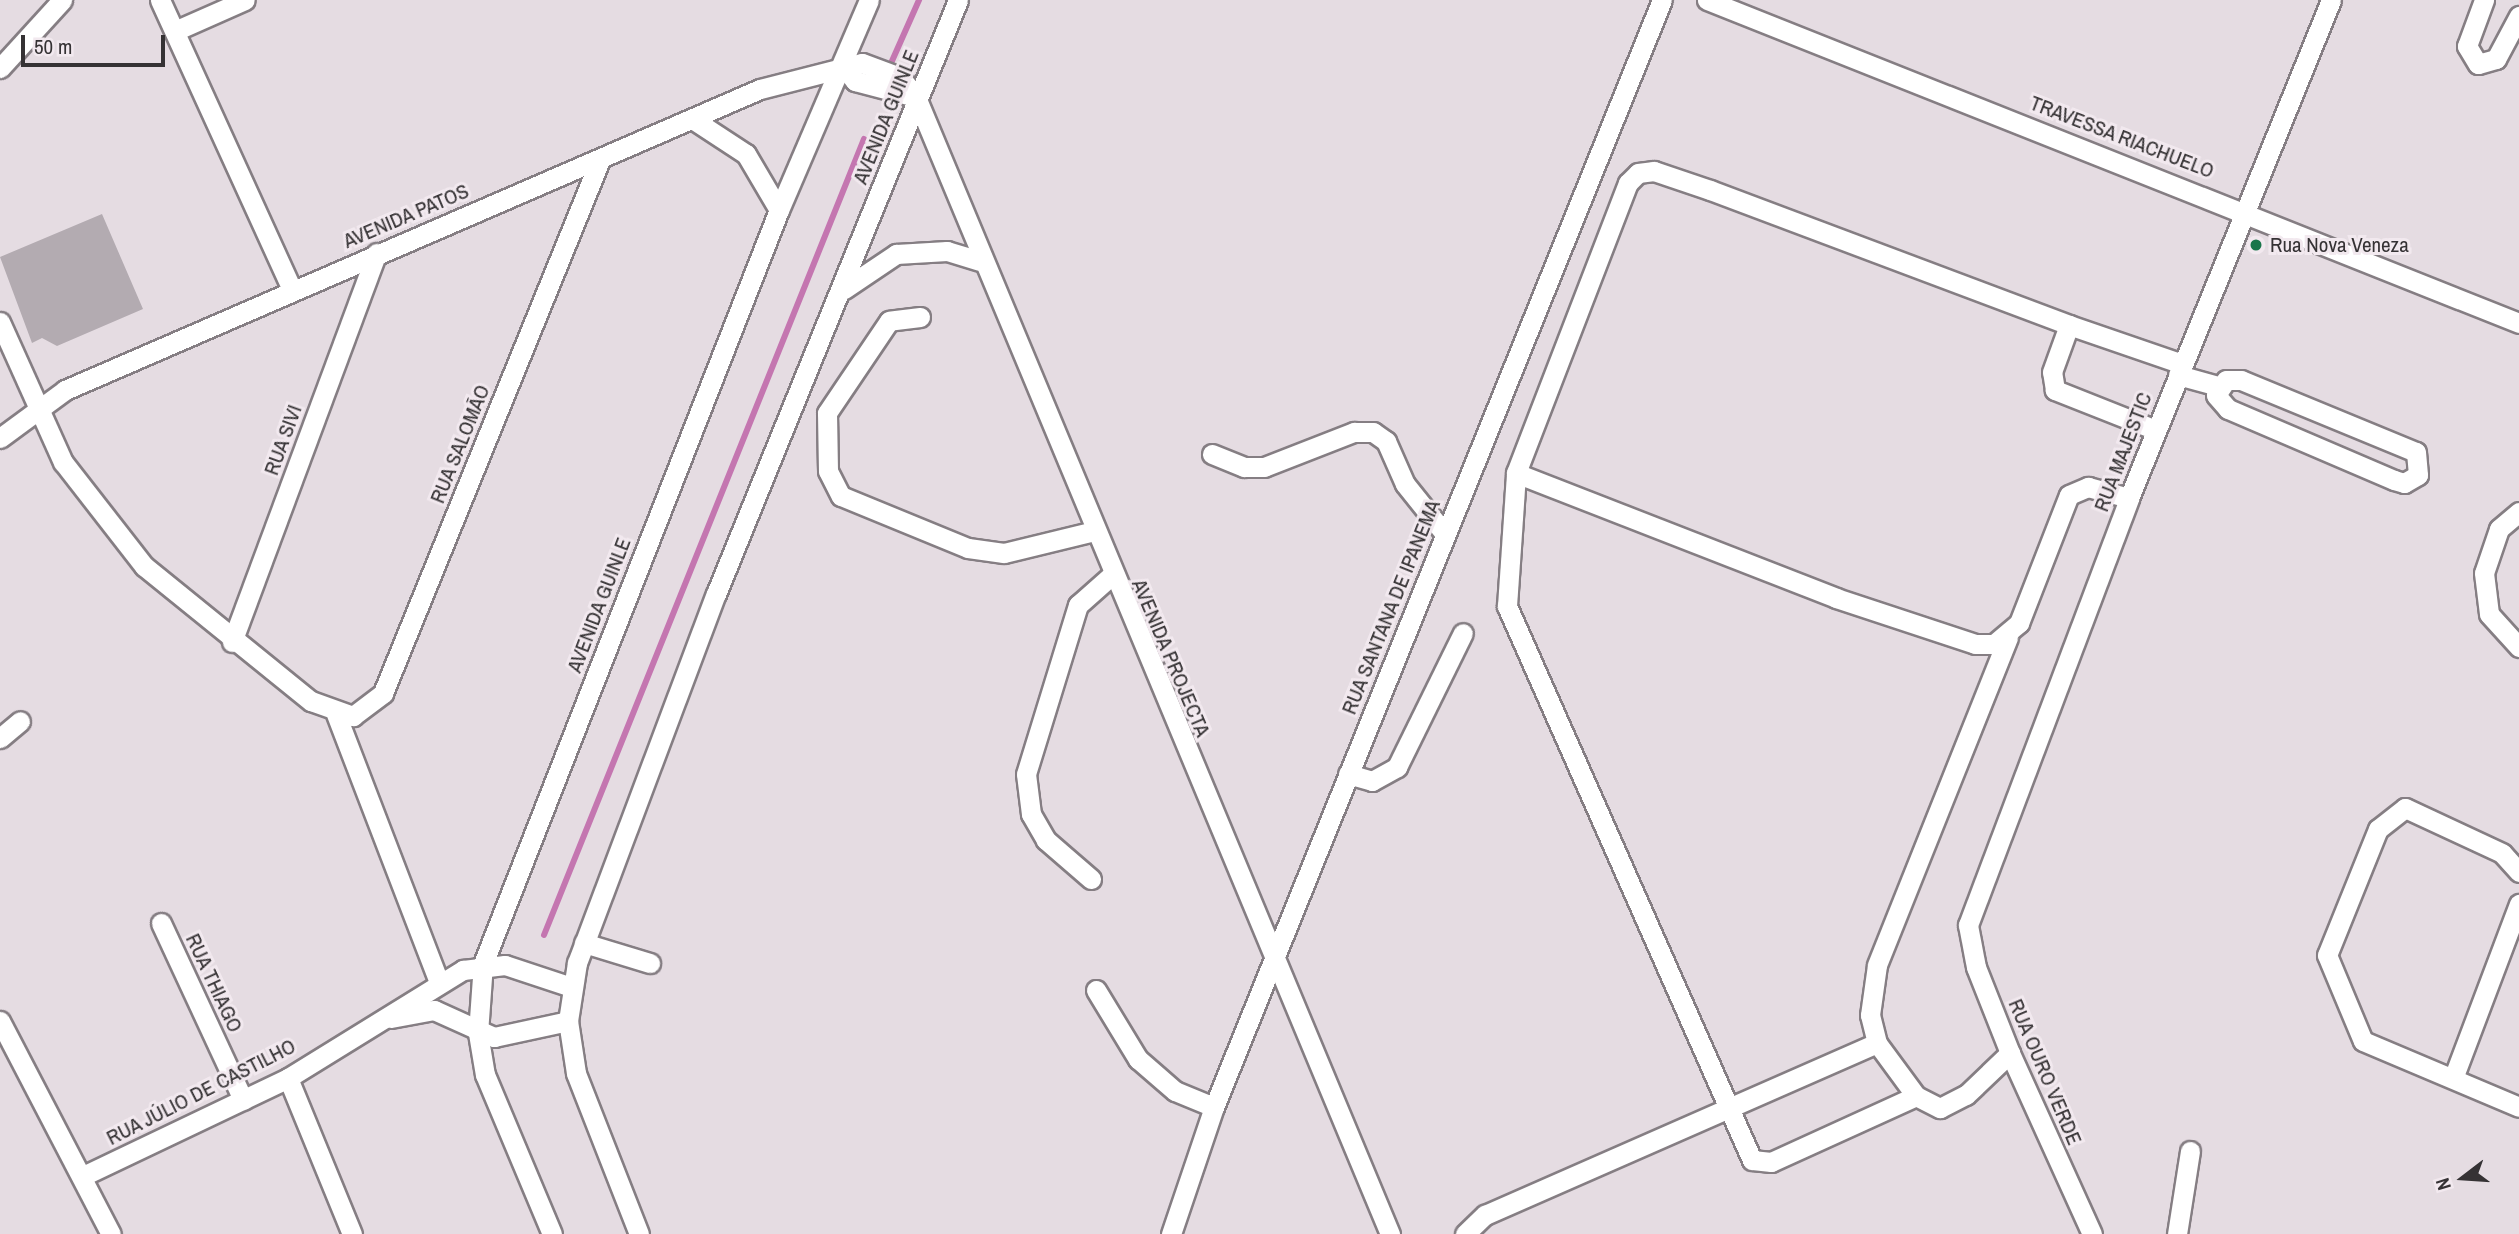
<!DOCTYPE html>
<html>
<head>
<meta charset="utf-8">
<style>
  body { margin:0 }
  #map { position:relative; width:2519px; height:1234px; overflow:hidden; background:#e5dce2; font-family:"Archivo Narrow",sans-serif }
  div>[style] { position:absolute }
  .stream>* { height:6px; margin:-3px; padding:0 3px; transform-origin:3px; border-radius:3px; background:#c476b0 }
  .building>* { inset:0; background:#b3abb1 }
  .roads { filter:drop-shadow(2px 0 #857e83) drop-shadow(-2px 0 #857e83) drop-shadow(0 2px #857e83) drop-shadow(0 -2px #857e83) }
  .minor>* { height:19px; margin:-9.5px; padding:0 9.5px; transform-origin:9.5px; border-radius:9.5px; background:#fff }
  .dots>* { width:19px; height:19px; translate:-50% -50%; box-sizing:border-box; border:4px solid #f2e9ef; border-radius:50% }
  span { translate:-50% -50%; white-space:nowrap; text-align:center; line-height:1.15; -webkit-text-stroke:6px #f2e9ef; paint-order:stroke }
  .street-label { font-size:21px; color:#353234 }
  .poi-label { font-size:21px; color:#353234 }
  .left { translate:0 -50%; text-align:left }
  .north { position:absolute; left:2428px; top:1143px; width:70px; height:70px; -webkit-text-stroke:5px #f2e9ef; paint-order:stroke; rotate:253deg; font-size:19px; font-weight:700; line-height:28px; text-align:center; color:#353234 }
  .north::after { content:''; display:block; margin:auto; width:24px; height:32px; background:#353234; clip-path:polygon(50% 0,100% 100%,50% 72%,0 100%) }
  .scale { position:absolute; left:21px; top:35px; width:144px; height:32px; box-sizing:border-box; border:4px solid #353234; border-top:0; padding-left:9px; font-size:21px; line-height:24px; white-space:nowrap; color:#353234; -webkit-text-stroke:5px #f2e9ef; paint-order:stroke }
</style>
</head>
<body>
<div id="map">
  <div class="stream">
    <div style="left:892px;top:61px;width:67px;rotate:-66.1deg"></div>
    <div style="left:544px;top:935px;width:858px;rotate:-68.1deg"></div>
  </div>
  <div class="building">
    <div style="clip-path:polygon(102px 214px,143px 309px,57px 346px,42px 338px,32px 343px,0 257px)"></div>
  </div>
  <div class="roads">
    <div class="minor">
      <div style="left:160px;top:0;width:318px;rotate:65.5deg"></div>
      <div style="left:1707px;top:0;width:874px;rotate:21.69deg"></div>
      <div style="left:2484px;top:0;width:49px;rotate:110.3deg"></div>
      <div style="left:2467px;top:46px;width:21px;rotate:59deg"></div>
      <div style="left:2478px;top:64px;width:19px;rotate:-16deg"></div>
      <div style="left:2496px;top:59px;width:49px;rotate:-61.9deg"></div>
      <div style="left:177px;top:30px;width:74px;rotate:-23.8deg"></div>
      <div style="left:844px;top:67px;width:18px;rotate:52deg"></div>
      <div style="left:855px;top:81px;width:63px;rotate:14.7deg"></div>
      <div style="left:0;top:68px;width:92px;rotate:-47.6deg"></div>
      <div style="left:694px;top:120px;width:62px;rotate:33.2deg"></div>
      <div style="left:746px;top:154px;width:65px;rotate:59.5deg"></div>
      <div style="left:844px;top:289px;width:63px;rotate:-33.9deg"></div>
      <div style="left:896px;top:254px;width:51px;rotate:-3.4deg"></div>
      <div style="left:947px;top:251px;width:34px;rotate:17deg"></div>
      <div style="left:920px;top:317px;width:31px;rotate:173deg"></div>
      <div style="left:889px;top:321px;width:111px;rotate:124deg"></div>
      <div style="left:827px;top:413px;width:58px;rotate:89deg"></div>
      <div style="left:828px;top:471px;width:28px;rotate:63deg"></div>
      <div style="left:841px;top:496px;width:137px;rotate:22.3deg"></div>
      <div style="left:968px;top:548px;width:36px;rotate:8deg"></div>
      <div style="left:1004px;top:553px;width:93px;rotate:-13.7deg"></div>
      <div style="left:0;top:322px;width:154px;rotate:65.8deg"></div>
      <div style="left:63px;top:462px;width:132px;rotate:52.1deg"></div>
      <div style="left:144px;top:566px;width:215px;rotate:39deg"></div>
      <div style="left:311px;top:701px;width:45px;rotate:19.7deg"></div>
      <div style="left:353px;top:716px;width:38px;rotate:-37deg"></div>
      <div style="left:383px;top:693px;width:575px;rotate:-67.85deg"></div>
      <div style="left:2178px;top:375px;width:41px;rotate:15.4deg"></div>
      <div style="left:2226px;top:380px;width:15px"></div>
      <div style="left:2241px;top:380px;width:189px;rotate:22.4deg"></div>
      <div style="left:2416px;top:452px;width:23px;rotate:85deg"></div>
      <div style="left:2418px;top:475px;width:16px;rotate:150deg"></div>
      <div style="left:2404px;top:483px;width:10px;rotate:-163deg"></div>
      <div style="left:2394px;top:480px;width:181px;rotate:-156.8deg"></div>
      <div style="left:2228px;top:409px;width:18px;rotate:-131deg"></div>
      <div style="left:2216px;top:395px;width:18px;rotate:-56deg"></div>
      <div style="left:2156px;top:430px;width:109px;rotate:-158.4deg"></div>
      <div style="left:2055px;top:390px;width:18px;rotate:-99deg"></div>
      <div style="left:2052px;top:372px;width:50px;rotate:-70.1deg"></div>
      <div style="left:2069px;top:325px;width:120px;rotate:19deg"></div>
      <div style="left:0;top:438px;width:81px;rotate:-36.4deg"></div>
      <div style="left:65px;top:390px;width:757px;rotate:-23.42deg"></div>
      <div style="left:760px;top:89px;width:105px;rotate:-14.3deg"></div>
      <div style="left:862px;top:63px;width:40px;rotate:20.2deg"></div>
      <div style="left:900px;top:77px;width:26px;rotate:51deg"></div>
      <div style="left:916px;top:97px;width:1232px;rotate:67.37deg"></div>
      <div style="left:1212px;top:454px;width:35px;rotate:22deg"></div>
      <div style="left:1244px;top:467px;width:20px"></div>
      <div style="left:1264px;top:467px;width:97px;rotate:-21.3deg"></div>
      <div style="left:1354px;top:432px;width:19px"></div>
      <div style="left:1373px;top:432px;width:16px;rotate:35deg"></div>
      <div style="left:1386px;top:441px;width:47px;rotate:66.2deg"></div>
      <div style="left:1405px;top:484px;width:64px;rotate:51.3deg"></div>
      <div style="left:1516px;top:473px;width:344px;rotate:21.3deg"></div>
      <div style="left:1836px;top:598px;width:146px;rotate:18.3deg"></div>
      <div style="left:1975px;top:644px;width:19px"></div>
      <div style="left:1994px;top:644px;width:33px;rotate:-40deg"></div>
      <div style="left:2019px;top:623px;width:137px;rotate:-68.7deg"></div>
      <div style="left:2069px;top:495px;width:21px;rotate:-23deg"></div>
      <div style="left:2088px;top:487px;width:42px;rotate:15deg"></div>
      <div style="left:2519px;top:512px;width:26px;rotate:140deg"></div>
      <div style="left:2499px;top:529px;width:46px;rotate:108.8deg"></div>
      <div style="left:2484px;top:573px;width:41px;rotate:83deg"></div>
      <div style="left:2489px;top:614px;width:45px;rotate:47.7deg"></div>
      <div style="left:232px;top:642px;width:415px;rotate:-69.6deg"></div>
      <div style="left:336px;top:714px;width:287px;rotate:69deg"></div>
      <div style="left:0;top:738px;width:26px;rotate:-40deg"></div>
      <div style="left:1348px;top:774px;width:25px;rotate:16deg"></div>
      <div style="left:1372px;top:781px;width:29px;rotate:-29deg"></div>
      <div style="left:1397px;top:767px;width:149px;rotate:-63.8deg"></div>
      <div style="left:2519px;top:872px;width:25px;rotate:-132deg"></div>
      <div style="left:2502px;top:853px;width:107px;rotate:-155.1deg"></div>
      <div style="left:2405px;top:808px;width:34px;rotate:142deg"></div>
      <div style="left:2378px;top:829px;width:136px;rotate:112deg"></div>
      <div style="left:2327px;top:955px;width:93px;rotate:67.3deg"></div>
      <div style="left:2363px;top:1041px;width:169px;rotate:22.9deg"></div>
      <div style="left:1091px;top:879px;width:60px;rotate:-139.1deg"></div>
      <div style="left:1046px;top:840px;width:30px;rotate:-120deg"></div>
      <div style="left:1031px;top:814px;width:40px;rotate:-97.1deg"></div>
      <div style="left:1026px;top:774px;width:177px;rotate:-72.9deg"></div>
      <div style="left:1078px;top:605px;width:45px;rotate:-41.4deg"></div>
      <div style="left:161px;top:923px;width:195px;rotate:65.1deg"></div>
      <div style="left:584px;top:943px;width:69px;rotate:16.9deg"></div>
      <div style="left:1096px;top:990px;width:81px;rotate:58.7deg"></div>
      <div style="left:1138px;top:1059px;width:49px;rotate:40.9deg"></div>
      <div style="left:1175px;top:1091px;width:42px;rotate:22.3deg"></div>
      <div style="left:391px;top:1018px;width:44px;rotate:-10.5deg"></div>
      <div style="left:434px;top:1010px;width:66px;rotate:24.2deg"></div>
      <div style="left:494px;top:1037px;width:76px;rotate:-12.2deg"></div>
      <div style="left:0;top:1021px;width:240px;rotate:62.5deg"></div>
      <div style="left:1877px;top:1043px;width:29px;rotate:-104deg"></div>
      <div style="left:1870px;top:1015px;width:50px;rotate:-82deg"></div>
      <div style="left:1877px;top:965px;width:353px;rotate:-68.2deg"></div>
      <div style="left:2454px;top:1076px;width:184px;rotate:-69.3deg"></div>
      <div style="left:288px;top:1078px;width:169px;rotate:67.7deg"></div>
      <div style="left:1916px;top:1096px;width:159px;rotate:155.5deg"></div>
      <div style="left:1771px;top:1162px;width:19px;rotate:-174deg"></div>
      <div style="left:1752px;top:1160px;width:606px;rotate:-113.86deg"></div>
      <div style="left:1507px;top:606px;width:133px;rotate:-86.1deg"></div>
      <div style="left:1516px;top:473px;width:311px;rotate:-68.9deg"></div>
      <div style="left:1628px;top:183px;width:14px;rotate:-45deg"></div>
      <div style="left:1638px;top:173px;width:16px;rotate:-7deg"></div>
      <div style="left:1654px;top:171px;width:59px;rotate:18.7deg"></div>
      <div style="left:1710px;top:190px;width:384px;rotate:20.6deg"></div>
      <div style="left:85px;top:1175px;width:225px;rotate:-25.5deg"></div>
      <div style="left:288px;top:1078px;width:206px;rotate:-31.7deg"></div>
      <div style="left:463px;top:970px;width:42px;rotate:-6.8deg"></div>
      <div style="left:505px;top:965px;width:70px;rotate:18.4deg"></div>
      <div style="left:552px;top:1234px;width:173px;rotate:-112.8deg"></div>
      <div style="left:485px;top:1075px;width:43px;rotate:-99.5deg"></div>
      <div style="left:478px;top:1033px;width:69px;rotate:-85.9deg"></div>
      <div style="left:483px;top:964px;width:810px;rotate:-68.57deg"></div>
      <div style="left:779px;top:210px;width:228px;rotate:-66.8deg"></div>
      <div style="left:639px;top:1234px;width:173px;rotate:-111.4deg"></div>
      <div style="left:576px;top:1073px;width:53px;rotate:-98.7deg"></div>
      <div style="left:568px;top:1021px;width:59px;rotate:-81.2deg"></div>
      <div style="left:577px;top:963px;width:394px;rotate:-69.4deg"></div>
      <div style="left:716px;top:594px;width:641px;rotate:-67.83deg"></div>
      <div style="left:1171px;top:1234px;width:134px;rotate:-71.3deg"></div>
      <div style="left:1214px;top:1107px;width:1194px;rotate:-67.97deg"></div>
      <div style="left:1465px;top:1234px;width:28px;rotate:-44deg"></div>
      <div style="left:1485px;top:1215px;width:428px;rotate:-23.7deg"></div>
      <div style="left:1877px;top:1043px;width:66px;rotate:53.7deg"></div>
      <div style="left:1916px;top:1096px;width:27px;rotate:27deg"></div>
      <div style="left:1940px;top:1108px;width:29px;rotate:-27deg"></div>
      <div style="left:1966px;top:1095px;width:61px;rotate:-43.7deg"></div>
      <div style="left:2092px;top:1234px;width:199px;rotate:-114.4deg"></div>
      <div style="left:2010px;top:1053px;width:92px;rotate:-111.6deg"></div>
      <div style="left:1976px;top:967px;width:43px;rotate:-100.8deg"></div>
      <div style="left:1968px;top:925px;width:456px;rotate:-69.3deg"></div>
      <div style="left:2129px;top:498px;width:537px;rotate:-67.92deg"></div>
      <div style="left:2177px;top:1234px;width:84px;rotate:-81.1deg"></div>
    </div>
  </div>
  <div class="dots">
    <div style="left:2256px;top:245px;background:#19754a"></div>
  </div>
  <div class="street-label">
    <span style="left:886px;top:117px;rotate:-68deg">AVENIDA GUINLE</span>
    <span style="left:2122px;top:137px;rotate:21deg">TRAVESSA RIACHUELO</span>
    <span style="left:406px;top:216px;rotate:-23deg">AVENIDA PATOS</span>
    <span style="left:283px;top:440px;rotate:-70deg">RUA SIVI</span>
    <span style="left:460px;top:444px;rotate:-68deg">RUA SALOMÃO</span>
    <span style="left:2123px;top:452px;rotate:-69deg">RUA MAJESTIC</span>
    <span style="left:599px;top:605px;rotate:-69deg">AVENIDA GUINLE</span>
    <span style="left:1391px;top:607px;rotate:-68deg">RUA SANTANA DE IPANEMA</span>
    <span style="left:1171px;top:658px;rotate:67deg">AVENIDA PROJECTA</span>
    <span style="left:214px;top:983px;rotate:65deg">RUA THIAGO</span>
    <span style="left:2045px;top:1072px;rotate:67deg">RUA OURO VERDE</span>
    <span style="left:201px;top:1092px;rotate:-27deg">RUA JÚLIO DE CASTILHO</span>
  </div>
  <div class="poi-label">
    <span class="left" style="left:2270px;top:245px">Rua Nova Veneza</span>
  </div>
  <div class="north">N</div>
  <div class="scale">50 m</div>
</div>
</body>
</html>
